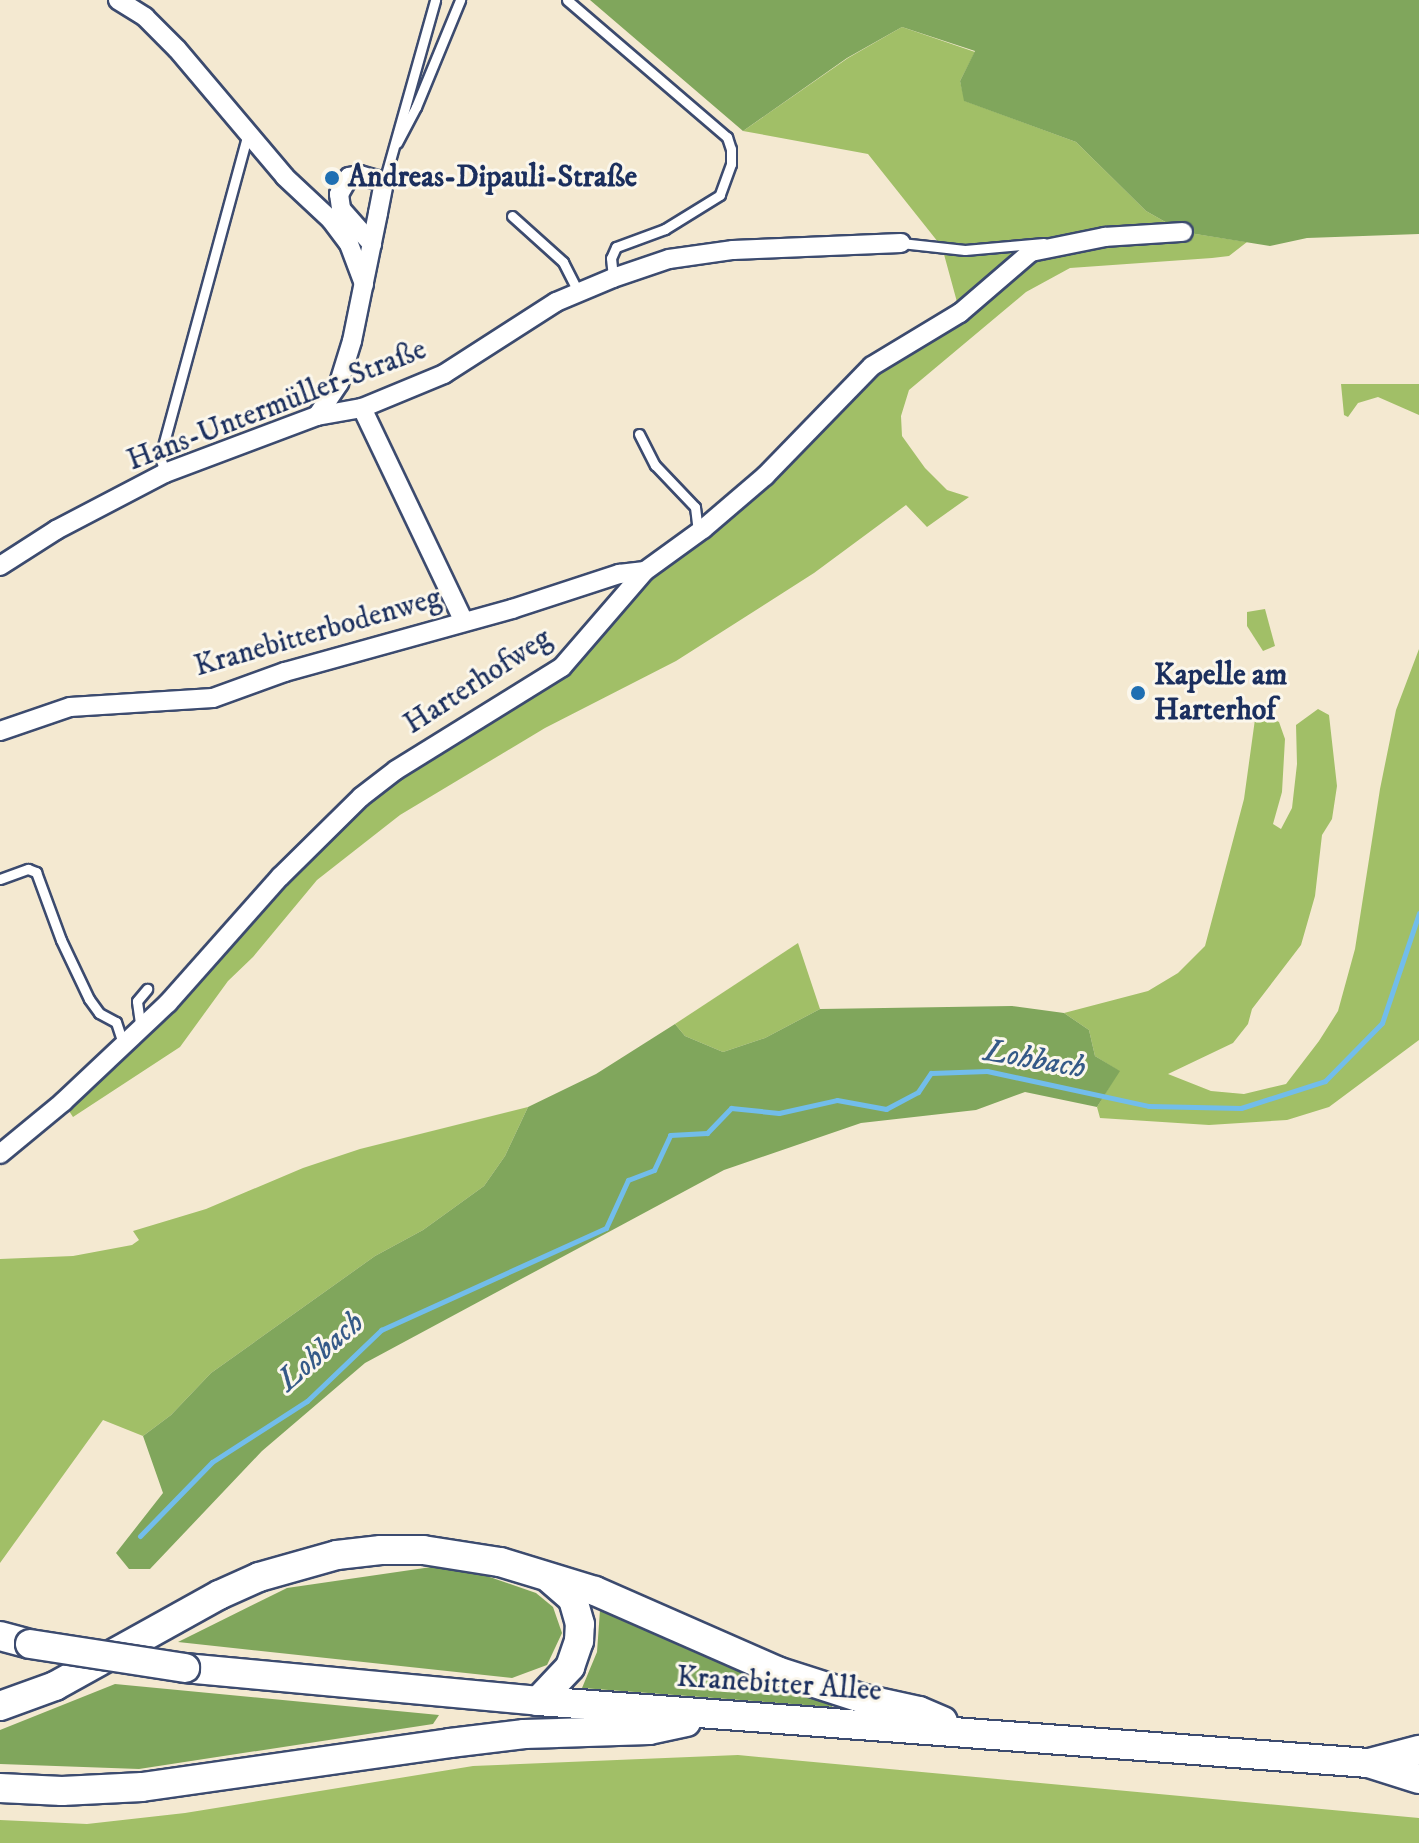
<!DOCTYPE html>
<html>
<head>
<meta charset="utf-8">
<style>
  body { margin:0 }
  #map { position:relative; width:1419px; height:1843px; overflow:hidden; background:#f4e9d1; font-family:"IM FELL DW Pica",serif }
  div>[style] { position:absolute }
  .green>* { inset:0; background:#a1bf67 }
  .forest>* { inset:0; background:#80a65c }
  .stream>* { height:5px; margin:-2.5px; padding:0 2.5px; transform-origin:2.5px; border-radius:2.5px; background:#72bdeb }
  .roads { filter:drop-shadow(2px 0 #3c4b6f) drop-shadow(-2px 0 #3c4b6f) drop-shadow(0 2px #3c4b6f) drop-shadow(0 -2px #3c4b6f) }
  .service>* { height:9px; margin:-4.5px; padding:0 4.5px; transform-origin:4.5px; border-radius:4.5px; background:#fff }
  .minor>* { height:18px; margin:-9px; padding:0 9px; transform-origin:9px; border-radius:9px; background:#fff }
  .primary>* { height:28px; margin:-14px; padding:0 14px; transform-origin:14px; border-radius:14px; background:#fff }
  .bridges { filter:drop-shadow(2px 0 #3c4b6f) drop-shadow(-2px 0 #3c4b6f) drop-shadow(0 2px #3c4b6f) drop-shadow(0 -2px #3c4b6f) }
  .primary-bridge>* { height:28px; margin:-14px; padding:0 14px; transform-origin:14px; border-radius:14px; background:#fff }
  .dots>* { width:22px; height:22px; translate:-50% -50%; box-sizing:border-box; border:4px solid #fbf7ec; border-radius:50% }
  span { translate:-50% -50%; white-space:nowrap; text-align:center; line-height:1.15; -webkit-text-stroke:6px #fbf7ec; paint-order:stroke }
  .poi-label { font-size:30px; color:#1b2f5e; font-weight:700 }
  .left { translate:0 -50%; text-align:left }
  .street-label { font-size:30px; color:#1b2f5e }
  .water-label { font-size:32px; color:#355a88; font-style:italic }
</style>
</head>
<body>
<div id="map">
  <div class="green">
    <div style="clip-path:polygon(902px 27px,975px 52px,960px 81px,965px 101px,1076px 142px,1146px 211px,1183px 232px,1247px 242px,1229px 256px,1212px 258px,1070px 268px,1026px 292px,909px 390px,901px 416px,902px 436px,925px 468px,947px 490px,969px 497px,927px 527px,906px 505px,814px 573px,676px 661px,545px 728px,400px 815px,317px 880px,253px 957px,228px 981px,180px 1047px,73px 1117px,63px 1102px,361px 797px,562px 667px,609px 617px,872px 366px,960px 313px,942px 247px,868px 154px,743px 131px,848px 58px)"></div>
    <div style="clip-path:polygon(1341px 384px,1419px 384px,1419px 415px,1378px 397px,1358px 403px,1348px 417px,1344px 415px)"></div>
    <div style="clip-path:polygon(1265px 609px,1275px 646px,1263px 651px,1247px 626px,1247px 612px)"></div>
    <div style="clip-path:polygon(1419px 649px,1419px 1040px,1329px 1107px,1287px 1120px,1209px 1125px,1100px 1118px,1097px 1107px,1119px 1071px,1095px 1056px,1089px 1030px,1064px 1013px,1148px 991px,1178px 973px,1205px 946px,1244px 799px,1256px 712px,1279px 722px,1285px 739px,1282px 792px,1273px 824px,1281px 829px,1292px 808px,1297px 764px,1296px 725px,1318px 709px,1329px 715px,1337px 786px,1332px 819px,1322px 835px,1315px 896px,1301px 945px,1252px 1009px,1248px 1024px,1233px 1043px,1168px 1074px,1211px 1091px,1244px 1094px,1286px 1084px,1319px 1041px,1338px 1011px,1355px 949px,1380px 789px,1396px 710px)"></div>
    <div style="clip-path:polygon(798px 943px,820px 1009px,765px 1038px,723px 1052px,685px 1036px,675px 1024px)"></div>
    <div style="clip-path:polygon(528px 1107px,505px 1156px,484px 1186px,423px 1230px,375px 1256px,211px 1373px,171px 1415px,143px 1436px,103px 1420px,0 1563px,0 1259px,73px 1256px,132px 1245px,139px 1240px,133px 1231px,206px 1209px,303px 1168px,360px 1149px)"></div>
    <div style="clip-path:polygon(738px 1755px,1419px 1818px,1419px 1843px,0 1843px,0 1820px,87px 1824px,185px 1813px,473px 1766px)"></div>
  </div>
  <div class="forest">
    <div style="clip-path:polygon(590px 0,1419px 0,1419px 234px,1307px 238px,1270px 246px,1183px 232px,1146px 211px,1076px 142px,964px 101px,960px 81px,975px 51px,902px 27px,847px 58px,743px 131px)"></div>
    <div style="clip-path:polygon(1012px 1006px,1064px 1013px,1089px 1030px,1095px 1056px,1120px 1071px,1097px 1107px,1025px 1092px,976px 1110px,861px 1123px,724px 1170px,365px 1363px,262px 1451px,150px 1569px,129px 1569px,116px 1553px,163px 1493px,143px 1436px,171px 1415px,211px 1373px,375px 1256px,423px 1230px,484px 1186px,505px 1156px,528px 1107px,596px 1074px,675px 1024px,685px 1036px,723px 1052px,765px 1038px,820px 1009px)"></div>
    <div style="clip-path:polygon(452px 1564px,536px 1593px,553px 1607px,562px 1633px,547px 1665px,512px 1678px,178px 1642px,287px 1588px)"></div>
    <div style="clip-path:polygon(600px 1610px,834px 1701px,832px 1707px,582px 1688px,597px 1652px)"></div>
    <div style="clip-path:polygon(115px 1684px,439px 1715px,433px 1724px,139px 1769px,0 1764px,0 1730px)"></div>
  </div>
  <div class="stream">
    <div style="left:140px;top:1536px;width:103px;rotate:-45.8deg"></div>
    <div style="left:212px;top:1462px;width:113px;rotate:-32.7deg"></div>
    <div style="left:307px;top:1401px;width:103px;rotate:-43.8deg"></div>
    <div style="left:381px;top:1330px;width:247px;rotate:-24.4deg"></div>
    <div style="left:606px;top:1228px;width:53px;rotate:-65.4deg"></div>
    <div style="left:628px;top:1180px;width:28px;rotate:-21deg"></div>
    <div style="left:654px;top:1170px;width:38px;rotate:-65deg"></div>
    <div style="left:670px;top:1135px;width:37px;rotate:-3deg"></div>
    <div style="left:707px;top:1133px;width:35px;rotate:-46deg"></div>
    <div style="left:731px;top:1108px;width:48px;rotate:5.9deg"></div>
    <div style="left:779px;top:1113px;width:59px;rotate:-12.6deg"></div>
    <div style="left:837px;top:1100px;width:50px;rotate:10.4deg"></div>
    <div style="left:886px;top:1109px;width:36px;rotate:-28deg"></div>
    <div style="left:918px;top:1092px;width:23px;rotate:-56deg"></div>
    <div style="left:931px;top:1073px;width:56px;rotate:-2deg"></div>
    <div style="left:987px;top:1071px;width:166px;rotate:12.2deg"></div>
    <div style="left:1149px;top:1106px;width:92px;rotate:1.2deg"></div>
    <div style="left:1241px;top:1108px;width:88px;rotate:-17.8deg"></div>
    <div style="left:1325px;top:1081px;width:81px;rotate:-45.5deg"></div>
    <div style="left:1382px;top:1023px;width:116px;rotate:-71.4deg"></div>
  </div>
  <div class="roads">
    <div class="service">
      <div style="left:567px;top:0;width:211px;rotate:40.6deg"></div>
      <div style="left:727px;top:137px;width:13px;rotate:72deg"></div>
      <div style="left:731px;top:149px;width:15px;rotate:90deg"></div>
      <div style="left:731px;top:164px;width:33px;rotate:110deg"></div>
      <div style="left:720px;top:195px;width:65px;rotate:148.3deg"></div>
      <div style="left:665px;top:229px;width:52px;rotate:159.8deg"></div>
      <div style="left:616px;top:247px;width:12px;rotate:114deg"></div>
      <div style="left:611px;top:258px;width:20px;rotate:84deg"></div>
      <div style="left:397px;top:143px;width:41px;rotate:-62.2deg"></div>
      <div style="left:416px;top:107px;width:116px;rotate:-67.6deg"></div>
      <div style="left:384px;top:182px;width:189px;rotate:-74.3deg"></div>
      <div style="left:512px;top:216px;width:69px;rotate:42deg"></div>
      <div style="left:563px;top:262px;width:34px;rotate:63deg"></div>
      <div style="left:901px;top:243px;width:64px;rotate:6.2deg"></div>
      <div style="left:965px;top:250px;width:79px;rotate:-5.1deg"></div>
      <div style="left:639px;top:434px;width:35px;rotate:63deg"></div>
      <div style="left:655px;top:465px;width:58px;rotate:46.4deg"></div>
      <div style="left:695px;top:507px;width:23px;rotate:83deg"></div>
      <div style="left:165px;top:473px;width:17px;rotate:-107deg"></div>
      <div style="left:160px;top:457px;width:335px;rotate:-74.8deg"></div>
      <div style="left:0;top:879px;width:30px;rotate:-20deg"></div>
      <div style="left:28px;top:869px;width:9px;rotate:21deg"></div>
      <div style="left:36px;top:872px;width:72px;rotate:69.8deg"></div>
      <div style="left:61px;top:940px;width:65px;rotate:64.6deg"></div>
      <div style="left:89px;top:999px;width:17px;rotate:54deg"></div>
      <div style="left:99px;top:1013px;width:19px;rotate:28deg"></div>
      <div style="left:116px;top:1022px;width:22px;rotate:72deg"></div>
      <div style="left:141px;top:1030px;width:29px;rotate:-98deg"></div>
      <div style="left:137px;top:1001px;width:16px;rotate:-50deg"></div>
    </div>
    <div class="minor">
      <div style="left:118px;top:0;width:32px;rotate:32deg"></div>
      <div style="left:145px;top:17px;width:45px;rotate:45deg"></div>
      <div style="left:177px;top:49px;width:167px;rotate:49.8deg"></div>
      <div style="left:285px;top:177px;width:63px;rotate:43.1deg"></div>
      <div style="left:331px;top:220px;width:30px;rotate:53deg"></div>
      <div style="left:349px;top:244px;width:43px;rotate:69.4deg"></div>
      <div style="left:362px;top:408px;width:235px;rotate:64.5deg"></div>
      <div style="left:317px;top:416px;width:40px;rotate:-56deg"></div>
      <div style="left:339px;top:383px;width:44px;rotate:-72.8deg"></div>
      <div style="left:352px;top:341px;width:131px;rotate:-78.5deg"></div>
      <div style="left:378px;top:213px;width:32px;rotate:-79deg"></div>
      <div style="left:384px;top:182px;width:25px;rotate:-164deg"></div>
      <div style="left:360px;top:175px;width:11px;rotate:170deg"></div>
      <div style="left:349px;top:177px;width:20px;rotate:120deg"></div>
      <div style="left:339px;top:194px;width:15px;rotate:82deg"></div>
      <div style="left:341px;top:209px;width:47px;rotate:48.5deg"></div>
      <div style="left:0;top:566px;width:67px;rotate:-32.7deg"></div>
      <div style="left:56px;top:530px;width:123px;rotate:-27.6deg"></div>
      <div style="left:165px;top:473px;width:162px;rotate:-20.6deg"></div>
      <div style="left:317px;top:416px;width:46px;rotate:-10.1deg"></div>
      <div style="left:362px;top:408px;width:89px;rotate:-22.5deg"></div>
      <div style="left:444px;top:374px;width:133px;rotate:-32.7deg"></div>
      <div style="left:556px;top:302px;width:62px;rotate:-22.8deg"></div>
      <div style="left:613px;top:278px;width:59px;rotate:-18.7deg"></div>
      <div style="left:669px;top:259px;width:65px;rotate:-8deg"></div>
      <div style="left:733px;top:250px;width:168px;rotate:-2.4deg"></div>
      <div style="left:0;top:731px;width:74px;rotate:-18.9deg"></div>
      <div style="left:70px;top:707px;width:143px;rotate:-3.6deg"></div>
      <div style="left:213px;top:698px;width:77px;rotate:-19.9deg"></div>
      <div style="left:285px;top:672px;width:236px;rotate:-15.5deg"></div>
      <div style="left:512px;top:609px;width:113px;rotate:-18.1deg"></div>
      <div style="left:619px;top:574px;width:26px;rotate:-7deg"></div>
      <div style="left:0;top:1154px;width:82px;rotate:-39.5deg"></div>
      <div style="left:63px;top:1102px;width:144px;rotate:-43.3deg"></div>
      <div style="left:168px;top:1003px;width:169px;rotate:-48.4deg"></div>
      <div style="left:280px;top:877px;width:114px;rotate:-44.6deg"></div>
      <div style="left:361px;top:797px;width:44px;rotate:-37.6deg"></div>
      <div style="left:396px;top:770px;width:195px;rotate:-31.8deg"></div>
      <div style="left:562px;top:667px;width:127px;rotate:-49.2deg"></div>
      <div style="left:645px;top:571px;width:72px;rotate:-35.9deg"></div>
      <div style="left:703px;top:529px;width:82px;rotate:-40.5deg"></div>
      <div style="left:765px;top:476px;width:153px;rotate:-45.8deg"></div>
      <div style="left:872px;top:366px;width:103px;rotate:-31.1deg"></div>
      <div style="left:960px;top:313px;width:94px;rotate:-40.7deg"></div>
      <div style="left:1031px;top:252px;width:76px;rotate:-11.5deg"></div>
      <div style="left:1105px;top:237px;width:78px;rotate:-3.7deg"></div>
    </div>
    <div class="primary">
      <div style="left:0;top:1636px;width:31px;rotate:15deg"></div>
      <div style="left:185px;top:1668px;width:355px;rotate:5.3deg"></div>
      <div style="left:538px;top:1701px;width:832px;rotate:4.27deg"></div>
      <div style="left:1368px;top:1763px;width:53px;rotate:17.4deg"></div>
      <div style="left:538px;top:1701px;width:47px;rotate:-46.7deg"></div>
      <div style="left:570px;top:1667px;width:28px;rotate:-71deg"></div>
      <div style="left:579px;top:1641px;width:17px;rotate:-87deg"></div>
      <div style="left:580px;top:1624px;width:26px;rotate:-106deg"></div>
      <div style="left:573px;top:1599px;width:29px;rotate:-139deg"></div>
      <div style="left:0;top:1706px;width:59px;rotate:-20deg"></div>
      <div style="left:55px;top:1686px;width:188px;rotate:-29deg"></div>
      <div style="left:219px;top:1595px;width:44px;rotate:-24.2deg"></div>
      <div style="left:259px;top:1577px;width:81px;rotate:-15.8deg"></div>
      <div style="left:337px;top:1555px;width:44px;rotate:-6.5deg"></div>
      <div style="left:381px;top:1550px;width:42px"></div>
      <div style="left:423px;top:1550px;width:78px;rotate:8.9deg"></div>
      <div style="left:500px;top:1562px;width:99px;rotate:17deg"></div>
      <div style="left:595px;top:1591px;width:199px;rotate:23.7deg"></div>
      <div style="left:777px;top:1671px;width:91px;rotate:17.8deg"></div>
      <div style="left:864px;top:1699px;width:56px;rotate:12.3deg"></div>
      <div style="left:919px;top:1711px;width:26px;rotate:23deg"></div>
      <div style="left:1369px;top:1763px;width:52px;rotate:-14.6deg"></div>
      <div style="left:0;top:1788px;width:62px;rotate:2.8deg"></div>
      <div style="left:62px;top:1791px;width:80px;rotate:-2.9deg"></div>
      <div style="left:142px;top:1787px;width:311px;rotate:-8.1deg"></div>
      <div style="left:450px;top:1743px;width:75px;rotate:-6.9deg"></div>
      <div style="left:524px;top:1734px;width:125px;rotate:-1.8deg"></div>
      <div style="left:649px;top:1730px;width:38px;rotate:-12deg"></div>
    </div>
  </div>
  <div class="bridges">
    <div class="primary-bridge">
      <div style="left:30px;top:1644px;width:157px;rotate:8.8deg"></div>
    </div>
  </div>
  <div class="dots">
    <div style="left:332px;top:178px;background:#1f6fb2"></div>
    <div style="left:1138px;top:693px;background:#1f6fb2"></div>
  </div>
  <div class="poi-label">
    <span class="left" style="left:348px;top:178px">Andreas-Dipauli-Straße</span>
    <span class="left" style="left:1154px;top:693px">Kapelle am<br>Harterhof</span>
  </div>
  <div class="street-label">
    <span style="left:277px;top:406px;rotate:-21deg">Hans-Untermüller-Straße</span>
    <span style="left:318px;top:633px;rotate:-16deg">Kranebitterbodenweg</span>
    <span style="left:478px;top:682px;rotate:-33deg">Harterhofweg</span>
    <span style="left:779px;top:1685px;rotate:4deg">Kranebitter Allee</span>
  </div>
  <div class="water-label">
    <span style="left:1035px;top:1060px;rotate:10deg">Lohbach</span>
    <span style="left:321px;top:1352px;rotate:-41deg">Lohbach</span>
  </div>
</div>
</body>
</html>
